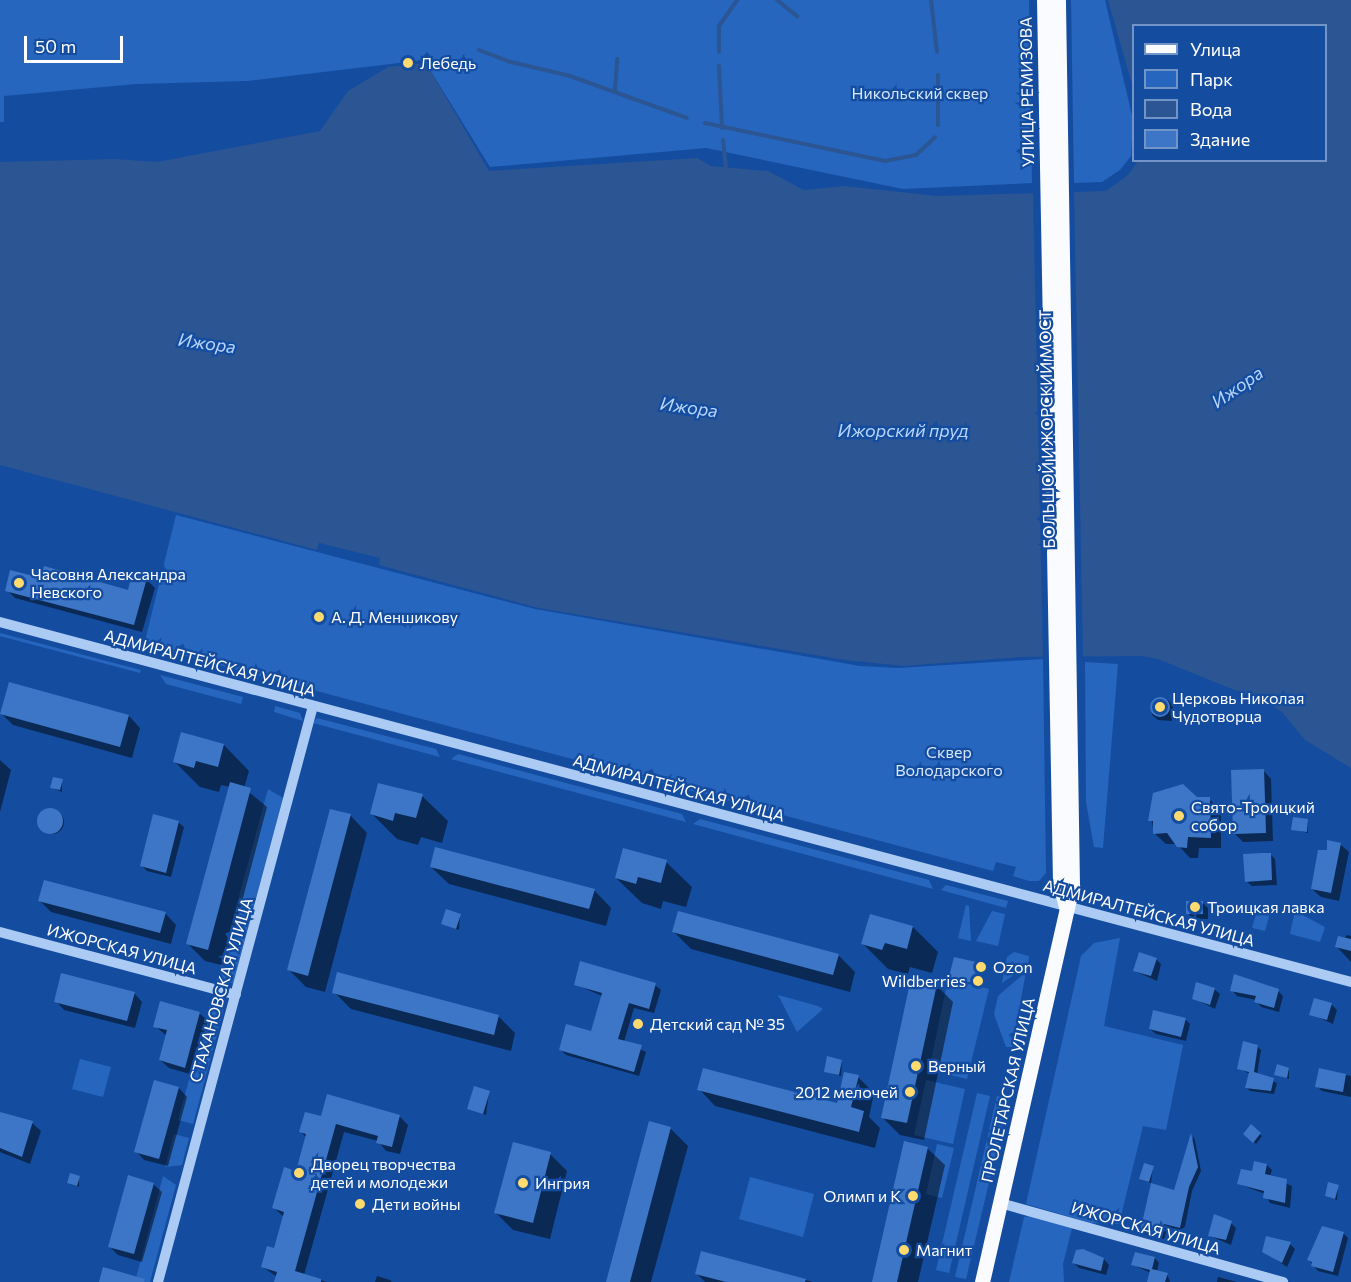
<!DOCTYPE html>
<html>
<head>
<meta charset="utf-8">
<style>
  body { margin:0 }
  #map { position:relative; width:1351px; height:1282px; overflow:hidden; background:#144da0; font-family:Commissioner,sans-serif }
  div>[style] { position:absolute }
  .green>* { inset:0; background:#2766be }
  .water>* { inset:0; background:#2b5593 }
  .pier>* { inset:0; background:#144da0 }
  .shadow>* { inset:0; background:#0007 }
  .round { border-radius:50% }
  .stream>* { height:4px; margin:-2px; padding:0 2px; transform-origin:2px; border-radius:2px; background:#2b5593 }
  .building>* { inset:0; background:#3d76c7 }
  .minor>* { height:10px; margin:-5px; padding:0 5px; transform-origin:5px; border-radius:5px; background:#accbf4 }
  .major>* { height:15px; margin:-7.5px; padding:0 7.5px; transform-origin:7.5px; border-radius:7.5px; background:#f9fbff }
  .dots>* { width:16px; height:16px; translate:-50% -50%; box-sizing:border-box; border:3px solid #144da0; border-radius:50% }
  span { translate:-50% -50%; white-space:nowrap; text-align:center; line-height:1.15; -webkit-text-stroke:4.5px #144da0; paint-order:stroke }
  .poi-label { font-size:16px; color:#fff }
  .left { translate:0 -50%; text-align:left }
  .right { translate:-100% -50%; text-align:right }
  .street-label { font-size:16px; color:#fff }
  .park-label { font-size:16px; color:#d5e6fd }
  .water-label { font-size:18px; color:#b9d5fa; font-style:italic }
  .legend { position:absolute; left:1132px; top:24px; width:195px; height:138px; box-sizing:border-box; background:#144da0; border:2px solid #7294c6; margin:0; padding:8px 10px; list-style:none; font-size:18px; color:#fff }
  .legend li { display:flex; align-items:center; gap:12px; height:30px }
  .legend b { width:30px; border:2px solid #7294c6 }
  .scale { position:absolute; left:24px; top:36px; width:99px; height:27px; box-sizing:border-box; border:3px solid #fff; border-top:0; padding-left:8px; font-size:18px; line-height:21px; white-space:nowrap; color:#fff; -webkit-text-stroke:4px #144da0; paint-order:stroke }
</style>
</head>
<body>
<div id="map">
  <div class="green">
    <div style="clip-path:polygon(0 0,1029px 0,1032px 183px,903px 189px,706px 148px,490px 167px,424px 60px,247px 81px,136px 84px,4px 96px,4px 122px,0 122px)"></div>
    <div style="clip-path:polygon(1071px 0,1105px 0,1133px 120px,1131px 156px,1120px 170px,1102px 182px,1074px 183px)"></div>
    <div style="clip-path:polygon(176px 515px,535px 609px,860px 666px,898px 668px,1043px 659px,1046px 873px,1039px 881px,1029px 881px,1013px 876px,1016px 867px,996px 862px,993px 871px,144px 645px)"></div>
    <div style="clip-path:polygon(0 633px,141px 670px,140px 673px,0 636px)"></div>
    <div style="clip-path:polygon(1085px 662px,1118px 664px,1103px 848px,1094px 847px,1086px 802px)"></div>
    <div style="clip-path:polygon(160px 675px,243px 697px,241px 704px,166px 684px)"></div>
    <div style="clip-path:polygon(275px 706px,300px 713px,303px 721px,274px 712px)"></div>
    <div style="clip-path:polygon(317px 718px,436px 749px,440px 757px,313px 723px)"></div>
    <div style="clip-path:polygon(458px 754px,682px 814px,686px 822px,451px 759px)"></div>
    <div style="clip-path:polygon(268px 789px,283px 798px,233px 983px,215px 985px)"></div>
    <div style="clip-path:polygon(700px 819px,929px 880px,933px 889px,693px 824px)"></div>
    <div style="clip-path:polygon(946px 885px,1008px 901px,1006px 908px,941px 890px)"></div>
    <div style="clip-path:polygon(1259px 903px,1272px 906px,1265px 931px,1252px 928px)"></div>
    <div style="clip-path:polygon(966px 905px,969px 906px,971px 941px,958px 938px)"></div>
    <div style="clip-path:polygon(992px 911px,1005px 914px,998px 946px,976px 941px)"></div>
    <div style="clip-path:polygon(1295px 911px,1325px 927px,1320px 942px,1290px 934px)"></div>
    <div style="clip-path:polygon(1120px 938px,1104px 1026px,1183px 1045px,1166px 1130px,1143px 1126px,1119px 1224px,1090px 1223px,1026px 1204px,1081px 956px,1094px 943px)"></div>
    <div style="clip-path:polygon(1014px 952px,1029px 956px,1028px 965px,1002px 983px,1007px 957px)"></div>
    <div style="clip-path:polygon(1026px 972px,1012px 1047px,1006px 1047px,994px 1014px,998px 996px)"></div>
    <div style="clip-path:polygon(948px 979px,989px 989px,967px 1079px,929px 1070px)"></div>
    <div style="clip-path:polygon(778px 995px,818px 1006px,823px 1009px,797px 1032px)"></div>
    <div style="clip-path:polygon(211px 999px,224px 1003px,224px 1008px,193px 1124px,178px 1120px)"></div>
    <div style="clip-path:polygon(80px 1059px,111px 1067px,103px 1097px,72px 1089px)"></div>
    <div style="clip-path:polygon(926px 1080px,965px 1089px,953px 1144px,914px 1135px)"></div>
    <div style="clip-path:polygon(977px 1093px,990px 1096px,949px 1273px,936px 1270px)"></div>
    <div style="clip-path:polygon(997px 1096px,1009px 1099px,966px 1279px,955px 1277px)"></div>
    <div style="clip-path:polygon(174px 1134px,189px 1138px,182px 1165px,165px 1167px)"></div>
    <div style="clip-path:polygon(937px 1144px,954px 1148px,942px 1198px,926px 1194px)"></div>
    <div style="clip-path:polygon(163px 1176px,176px 1185px,150px 1282px,135px 1282px)"></div>
    <div style="clip-path:polygon(750px 1177px,814px 1194px,803px 1237px,739px 1219px)"></div>
    <div style="clip-path:polygon(1030px 1216px,1072px 1228px,1063px 1264px,1064px 1282px,1009px 1282px,1024px 1217px)"></div>
  </div>
  <div class="water">
    <div style="clip-path:polygon(1108px 0,1351px 0,1351px 768px,1305px 740px,1282px 712px,1269px 704px,1158px 659px,1141px 656px,1020px 657px,904px 666px,845px 660px,539px 608px,379px 565px,380px 559px,319px 543px,317px 550px,0 465px,0 162px,115px 159px,157px 162px,320px 131px,348px 91px,388px 67px,426px 63px,489px 171px,697px 158px,711px 166px,768px 171px,804px 190px,844px 186px,937px 196px,1106px 191px,1128px 175px,1138px 161px,1326px 160px,1326px 26px,1134px 26px,1133px 88px)"></div>
  </div>
  <div class="pier">
    <div style="clip-path:polygon(1074px 190px,1083px 659px,1043px 660px,1033px 191px)"></div>
    <div style="clip-path:polygon(319px 543px,380px 558px,379px 565px,377px 560px,321px 546px,317px 550px)"></div>
  </div>
  <div class="shadow">
    <div style="clip-path:polygon(133px 576px,147px 580px,155px 588px,142px 632px,15px 598px,7px 590px,42px 580px,129px 592px)"></div>
    <div style="clip-path:polygon(1153px 700px,1168px 700px,1173px 705px,1172px 721px,1158px 720px,1152px 715px)"></div>
    <div style="clip-path:polygon(1px 713px,129px 716px,140px 728px,132px 758px,13px 725px)"></div>
    <div style="clip-path:polygon(224px 745px,249px 771px,244px 788px,267px 807px,225px 966px,205px 961px,188px 944px,230px 787px,221px 785px,219px 792px,200px 787px,175px 762px)"></div>
    <div style="clip-path:polygon(0 760px,11px 770px,0 812px)"></div>
    <div style="clip-path:polygon(1263px 770px,1271px 779px,1273px 841px,1243px 842px,1235px 834px)"></div>
    <div style="clip-path:polygon(62px 781px,62px 792px,52px 788px)"></div>
    <div style="clip-path:polygon(422px 796px,448px 821px,442px 843px,421px 837px,418px 845px,397px 839px,372px 814px)"></div>
    <div style="clip-path:polygon(1197px 799px,1209px 799px,1221px 810px,1221px 848px,1199px 848px,1198px 858px,1190px 858px,1177px 844px,1166px 844px,1154px 833px,1150px 812px)"></div>
    <div class="round" style="left:40px;top:810px;width:24px;height:24px"></div>
    <div style="clip-path:polygon(350px 815px,367px 833px,325px 992px,306px 987px,289px 970px)"></div>
    <div style="clip-path:polygon(1308px 821px,1308px 833px,1293px 829px)"></div>
    <div style="clip-path:polygon(178px 822px,184px 827px,171px 877px,147px 871px,141px 865px)"></div>
    <div style="clip-path:polygon(1340px 844px,1349px 852px,1339px 901px,1321px 897px,1312px 889px,1329px 851px)"></div>
    <div style="clip-path:polygon(1270px 854px,1275px 859px,1277px 885px,1252px 886px,1246px 881px)"></div>
    <div style="clip-path:polygon(666px 862px,692px 887px,686px 907px,663px 901px,661px 909px,642px 903px,616px 878px)"></div>
    <div style="clip-path:polygon(431px 867px,594px 890px,611px 908px,606px 926px,449px 884px)"></div>
    <div style="clip-path:polygon(40px 901px,165px 913px,176px 925px,171px 944px,51px 912px)"></div>
    <div style="clip-path:polygon(1203px 903px,1208px 908px,1208px 919px,1193px 919px,1188px 913px)"></div>
    <div style="clip-path:polygon(460px 915px,459px 930px,443px 924px)"></div>
    <div style="clip-path:polygon(913px 927px,938px 952px,932px 973px,910px 967px,908px 974px,888px 969px,863px 944px)"></div>
    <div style="clip-path:polygon(674px 932px,838px 955px,855px 972px,850px 992px,691px 949px)"></div>
    <div style="clip-path:polygon(1347px 935px,1351px 936px,1351px 962px,1337px 947px)"></div>
    <div style="clip-path:polygon(1156px 959px,1161px 964px,1157px 981px,1135px 971px)"></div>
    <div style="clip-path:polygon(984px 966px,982px 986px,950px 977px)"></div>
    <div style="clip-path:polygon(575px 984px,655px 985px,661px 990px,654px 1013px,634px 1008px,624px 1042px,646px 1052px,639px 1076px,566px 1055px,561px 1050px,592px 1033px,602px 996px)"></div>
    <div style="clip-path:polygon(936px 985px,953px 1002px,924px 1140px,900px 1135px,883px 1118px)"></div>
    <div style="clip-path:polygon(1214px 989px,1220px 994px,1215px 1009px,1193px 998px)"></div>
    <div style="clip-path:polygon(1232px 990px,1278px 991px,1283px 996px,1279px 1012px,1261px 1007px,1256px 1000px,1237px 996px)"></div>
    <div style="clip-path:polygon(334px 992px,498px 1016px,515px 1033px,511px 1051px,351px 1009px)"></div>
    <div style="clip-path:polygon(134px 993px,142px 1002px,135px 1028px,64px 1010px,56px 1001px)"></div>
    <div style="clip-path:polygon(1332px 1005px,1337px 1010px,1333px 1024px,1311px 1014px)"></div>
    <div style="clip-path:polygon(199px 1013px,208px 1021px,193px 1075px,169px 1068px,160px 1060px,167px 1036px,155px 1026px)"></div>
    <div style="clip-path:polygon(1185px 1019px,1190px 1024px,1186px 1041px,1156px 1034px,1150px 1029px)"></div>
    <div style="clip-path:polygon(1257px 1046px,1261px 1050px,1257px 1075px,1277px 1083px,1274px 1094px,1250px 1091px,1246px 1087px,1250px 1074px,1238px 1068px)"></div>
    <div style="clip-path:polygon(842px 1061px,841px 1076px,825px 1071px)"></div>
    <div style="clip-path:polygon(1289px 1069px,1289px 1079px,1276px 1074px)"></div>
    <div style="clip-path:polygon(1320px 1070px,1351px 1076px,1351px 1097px,1322px 1091px,1317px 1086px)"></div>
    <div style="clip-path:polygon(858px 1077px,874px 1093px,869px 1117px,880px 1128px,875px 1148px,715px 1106px,699px 1089px,838px 1105px)"></div>
    <div style="clip-path:polygon(179px 1088px,187px 1097px,168px 1166px,144px 1160px,136px 1151px)"></div>
    <div style="clip-path:polygon(489px 1093px,486px 1115px,469px 1108px)"></div>
    <div style="clip-path:polygon(328px 1096px,400px 1117px,408px 1125px,400px 1154px,386px 1151px,378px 1141px,344px 1132px,304px 1275px,327px 1282px,275px 1282px,277px 1277px,263px 1267px,275px 1249px,284px 1217px,274px 1208px,297px 1172px,307px 1138px,301px 1132px,322px 1118px)"></div>
    <div style="clip-path:polygon(0 1120px,32px 1123px,41px 1131px,30px 1164px,0 1152px)"></div>
    <div style="clip-path:polygon(650px 1123px,671px 1129px,688px 1146px,651px 1282px,607px 1282px)"></div>
    <div style="clip-path:polygon(1251px 1126px,1262px 1136px,1256px 1144px,1245px 1134px)"></div>
    <div style="clip-path:polygon(1194px 1136px,1201px 1171px,1192px 1191px,1184px 1231px,1168px 1227px,1164px 1239px,1146px 1235px,1142px 1231px,1175px 1192px)"></div>
    <div style="clip-path:polygon(927px 1148px,945px 1165px,918px 1282px,873px 1282px)"></div>
    <div style="clip-path:polygon(550px 1154px,567px 1171px,550px 1239px,513px 1230px,496px 1213px)"></div>
    <div style="clip-path:polygon(1267px 1165px,1272px 1170px,1270px 1177px,1292px 1186px,1290px 1208px,1270px 1203px,1265px 1194px,1239px 1184px)"></div>
    <div style="clip-path:polygon(1153px 1167px,1151px 1183px,1143px 1180px,1141px 1178px)"></div>
    <div style="clip-path:polygon(79px 1177px,79px 1187px,68px 1183px)"></div>
    <div style="clip-path:polygon(153px 1184px,162px 1192px,142px 1262px,118px 1255px,110px 1247px)"></div>
    <div style="clip-path:polygon(1338px 1187px,1337px 1200px,1326px 1196px)"></div>
    <div style="clip-path:polygon(1231px 1223px,1236px 1228px,1231px 1245px,1210px 1236px)"></div>
    <div style="clip-path:polygon(1343px 1233px,1348px 1238px,1338px 1276px,1318px 1271px,1309px 1260px)"></div>
    <div style="clip-path:polygon(1290px 1244px,1295px 1249px,1287px 1267px,1263px 1251px)"></div>
    <div style="clip-path:polygon(702px 1252px,813px 1282px,705px 1282px,696px 1273px)"></div>
    <div style="clip-path:polygon(1136px 1253px,1155px 1258px,1159px 1263px,1157px 1271px,1167px 1274px,1170px 1282px,1148px 1282px,1151px 1273px,1133px 1265px)"></div>
    <div style="clip-path:polygon(1104px 1259px,1109px 1265px,1106px 1275px,1079px 1268px,1074px 1263px)"></div>
    <div style="clip-path:polygon(377px 1276px,390px 1280px,392px 1282px,375px 1282px)"></div>
    <div style="clip-path:polygon(1218px 1277px,1237px 1282px,1217px 1282px)"></div>
  </div>
  <div class="stream">
    <div style="left:777px;top:0;width:26px;rotate:39deg"></div>
    <div style="left:931px;top:0;width:52px;rotate:83.4deg"></div>
    <div style="left:479px;top:50px;width:34px;rotate:21deg"></div>
    <div style="left:511px;top:62px;width:61px;rotate:13.3deg"></div>
    <div style="left:570px;top:76px;width:124px;rotate:19.7deg"></div>
    <div style="left:719px;top:52px;width:26px;rotate:-90deg"></div>
    <div style="left:719px;top:26px;width:32px;rotate:-55deg"></div>
    <div style="left:719px;top:66px;width:62px;rotate:87.2deg"></div>
    <div style="left:938px;top:75px;width:50px;rotate:90deg"></div>
    <div style="left:615px;top:91px;width:32px;rotate:-86deg"></div>
    <div style="left:705px;top:123px;width:184px;rotate:11.9deg"></div>
    <div style="left:885px;top:161px;width:32px;rotate:-11deg"></div>
    <div style="left:916px;top:155px;width:26px;rotate:-43deg"></div>
    <div style="left:723px;top:140px;width:27px;rotate:84deg"></div>
  </div>
  <div class="building">
    <div style="clip-path:polygon(44px 566px,128px 590px,132px 574px,147px 578px,134px 625px,5px 591px,10px 570px,41px 578px)"></div>
    <div style="clip-path:polygon(9px 682px,129px 715px,120px 747px,0 714px)"></div>
    <div class="round" style="left:1150px;top:697px;width:20px;height:20px"></div>
    <div style="clip-path:polygon(181px 732px,224px 744px,218px 767px,196px 761px,194px 768px,173px 762px)"></div>
    <div style="clip-path:polygon(1264px 769px,1266px 833px,1233px 834px,1231px 770px)"></div>
    <div style="clip-path:polygon(53px 777px,63px 779px,60px 790px,50px 788px)"></div>
    <div style="clip-path:polygon(230px 782px,251px 788px,208px 950px,186px 944px)"></div>
    <div style="clip-path:polygon(378px 783px,423px 794px,416px 818px,395px 813px,393px 821px,370px 814px)"></div>
    <div style="clip-path:polygon(1183px 784px,1197px 797px,1210px 797px,1211px 838px,1188px 837px,1187px 848px,1177px 847px,1167px 833px,1153px 834px,1153px 821px,1148px 821px,1153px 793px)"></div>
    <div class="round" style="left:37px;top:808px;width:26px;height:26px"></div>
    <div style="clip-path:polygon(330px 809px,351px 814px,308px 976px,287px 970px)"></div>
    <div style="clip-path:polygon(153px 814px,179px 821px,166px 873px,140px 866px)"></div>
    <div style="clip-path:polygon(1293px 817px,1308px 819px,1307px 832px,1291px 830px)"></div>
    <div style="clip-path:polygon(1327px 840px,1341px 843px,1331px 893px,1311px 889px,1318px 850px,1327px 850px)"></div>
    <div style="clip-path:polygon(435px 847px,595px 889px,589px 909px,430px 867px)"></div>
    <div style="clip-path:polygon(623px 848px,667px 860px,661px 883px,638px 877px,636px 884px,615px 878px)"></div>
    <div style="clip-path:polygon(1262px 853px,1271px 853px,1272px 880px,1245px 882px,1243px 854px)"></div>
    <div style="clip-path:polygon(44px 880px,166px 912px,160px 933px,38px 901px)"></div>
    <div style="clip-path:polygon(1186px 901px,1203px 901px,1203px 914px,1186px 914px)"></div>
    <div style="clip-path:polygon(446px 909px,461px 914px,456px 929px,441px 924px)"></div>
    <div style="clip-path:polygon(678px 911px,839px 954px,833px 975px,672px 932px)"></div>
    <div style="clip-path:polygon(870px 914px,913px 926px,907px 949px,885px 943px,882px 950px,861px 944px)"></div>
    <div style="clip-path:polygon(1338px 936px,1351px 939px,1351px 951px,1335px 947px)"></div>
    <div style="clip-path:polygon(1139px 952px,1157px 958px,1151px 976px,1133px 971px)"></div>
    <div style="clip-path:polygon(954px 957px,985px 964px,980px 985px,949px 977px)"></div>
    <div style="clip-path:polygon(580px 961px,656px 983px,649px 1009px,629px 1003px,618px 1039px,642px 1045px,634px 1072px,559px 1050px,566px 1024px,591px 1031px,602px 993px,574px 985px)"></div>
    <div style="clip-path:polygon(337px 972px,499px 1015px,494px 1035px,332px 993px)"></div>
    <div style="clip-path:polygon(61px 973px,135px 992px,127px 1021px,54px 1002px)"></div>
    <div style="clip-path:polygon(1234px 974px,1279px 989px,1274px 1008px,1254px 1002px,1256px 996px,1230px 991px)"></div>
    <div style="clip-path:polygon(911px 978px,937px 984px,907px 1123px,881px 1118px)"></div>
    <div style="clip-path:polygon(1196px 982px,1215px 988px,1210px 1005px,1192px 999px)"></div>
    <div style="clip-path:polygon(1314px 998px,1332px 1003px,1327px 1020px,1309px 1015px)"></div>
    <div style="clip-path:polygon(160px 1001px,200px 1012px,185px 1068px,159px 1060px,167px 1030px,153px 1027px)"></div>
    <div style="clip-path:polygon(1153px 1010px,1186px 1018px,1181px 1037px,1149px 1029px)"></div>
    <div style="clip-path:polygon(1243px 1041px,1258px 1045px,1254px 1072px,1274px 1078px,1271px 1091px,1245px 1088px,1249px 1072px,1237px 1069px)"></div>
    <div style="clip-path:polygon(827px 1056px,842px 1060px,839px 1075px,824px 1072px)"></div>
    <div style="clip-path:polygon(1277px 1064px,1289px 1068px,1287px 1078px,1274px 1075px)"></div>
    <div style="clip-path:polygon(703px 1068px,837px 1103px,844px 1072px,859px 1075px,851px 1107px,864px 1111px,859px 1132px,697px 1090px)"></div>
    <div style="clip-path:polygon(1319px 1068px,1346px 1074px,1343px 1092px,1315px 1087px)"></div>
    <div style="clip-path:polygon(154px 1080px,179px 1087px,159px 1159px,134px 1152px)"></div>
    <div style="clip-path:polygon(474px 1086px,490px 1091px,483px 1114px,467px 1109px)"></div>
    <div style="clip-path:polygon(327px 1094px,400px 1115px,392px 1147px,376px 1143px,378px 1136px,336px 1124px,295px 1271px,321px 1279px,321px 1282px,274px 1282px,277px 1272px,261px 1267px,267px 1246px,274px 1248px,284px 1212px,272px 1208px,284px 1167px,296px 1171px,306px 1134px,299px 1132px,305px 1112px,321px 1116px)"></div>
    <div style="clip-path:polygon(0 1112px,33px 1121px,22px 1157px,0 1148px)"></div>
    <div style="clip-path:polygon(649px 1121px,671px 1127px,630px 1282px,606px 1282px)"></div>
    <div style="clip-path:polygon(1251px 1124px,1261px 1133px,1253px 1143px,1243px 1134px)"></div>
    <div style="clip-path:polygon(1191px 1133px,1198px 1167px,1189px 1187px,1180px 1228px,1164px 1224px,1160px 1236px,1140px 1232px,1151px 1183px,1174px 1190px)"></div>
    <div style="clip-path:polygon(904px 1141px,928px 1147px,897px 1282px,872px 1282px)"></div>
    <div style="clip-path:polygon(513px 1142px,551px 1152px,533px 1223px,494px 1213px)"></div>
    <div style="clip-path:polygon(1254px 1161px,1267px 1164px,1265px 1174px,1287px 1179px,1285px 1203px,1263px 1198px,1264px 1191px,1237px 1184px,1241px 1169px,1252px 1171px)"></div>
    <div style="clip-path:polygon(1144px 1163px,1154px 1166px,1149px 1182px,1139px 1179px)"></div>
    <div style="clip-path:polygon(70px 1173px,80px 1176px,77px 1186px,67px 1183px)"></div>
    <div style="clip-path:polygon(128px 1175px,154px 1183px,134px 1254px,108px 1247px)"></div>
    <div style="clip-path:polygon(1328px 1182px,1339px 1185px,1335px 1199px,1325px 1196px)"></div>
    <div style="clip-path:polygon(1214px 1214px,1232px 1221px,1226px 1240px,1208px 1236px)"></div>
    <div style="clip-path:polygon(1322px 1226px,1344px 1232px,1333px 1272px,1311px 1266px,1312px 1262px,1307px 1260px)"></div>
    <div style="clip-path:polygon(1266px 1236px,1291px 1242px,1282px 1263px,1262px 1252px)"></div>
    <div style="clip-path:polygon(1083px 1249px,1104px 1258px,1101px 1271px,1072px 1263px,1076px 1250px)"></div>
    <div style="clip-path:polygon(701px 1251px,806px 1279px,805px 1282px,726px 1282px,695px 1274px)"></div>
    <div style="clip-path:polygon(1135px 1252px,1155px 1257px,1152px 1269px,1168px 1273px,1165px 1282px,1147px 1282px,1150px 1270px,1131px 1265px)"></div>
    <div style="clip-path:polygon(103px 1267px,145px 1279px,144px 1282px,99px 1282px)"></div>
  </div>
  <div class="minor">
    <div style="left:0;top:622px;width:1398px;rotate:14.92deg"></div>
    <div style="left:0;top:932px;width:244px;rotate:14.9deg"></div>
    <div style="left:1000px;top:1203px;width:294px;rotate:15.6deg"></div>
    <div style="left:158px;top:1282px;width:596px;rotate:-74.94deg"></div>
  </div>
  <div class="major">
    <div style="left:1044px;top:0;width:884px;rotate:88.96deg"></div>
    <div style="left:1060px;top:884px;width:23px;rotate:75deg"></div>
    <div style="left:982px;top:1282px;width:407px;rotate:-77.2deg"></div>
    <div style="left:1072px;top:885px;width:885px;rotate:-90.91deg"></div>
  </div>
  <div class="dots">
    <div style="left:408px;top:63px;background:#ffda6f"></div>
    <div style="left:19px;top:583px;background:#ffda6f"></div>
    <div style="left:319px;top:617px;background:#ffda6f"></div>
    <div style="left:1160px;top:707px;background:#ffda6f"></div>
    <div style="left:1179px;top:816px;background:#ffda6f"></div>
    <div style="left:1195px;top:907px;background:#ffda6f"></div>
    <div style="left:981px;top:967px;background:#ffda6f"></div>
    <div style="left:978px;top:981px;background:#ffda6f"></div>
    <div style="left:638px;top:1024px;background:#ffda6f"></div>
    <div style="left:916px;top:1066px;background:#ffda6f"></div>
    <div style="left:910px;top:1092px;background:#ffda6f"></div>
    <div style="left:299px;top:1173px;background:#ffda6f"></div>
    <div style="left:523px;top:1183px;background:#ffda6f"></div>
    <div style="left:913px;top:1196px;background:#ffda6f"></div>
    <div style="left:360px;top:1204px;background:#ffda6f"></div>
    <div style="left:904px;top:1250px;background:#ffda6f"></div>
  </div>
  <div class="poi-label">
    <span class="left" style="left:420px;top:63px">Лебедь</span>
    <span class="left" style="left:31px;top:583px">Часовня Александра<br>Невского</span>
    <span class="left" style="left:331px;top:617px">А. Д. Меншикову</span>
    <span class="left" style="left:1172px;top:707px">Церковь Николая<br>Чудотворца</span>
    <span class="left" style="left:1191px;top:816px">Свято-Троицкий<br>собор</span>
    <span class="left" style="left:1207px;top:907px">Троицкая лавка</span>
    <span class="left" style="left:993px;top:967px">Ozon</span>
    <span class="right" style="left:966px;top:981px">Wildberries</span>
    <span class="left" style="left:650px;top:1024px">Детский сад № 35</span>
    <span class="left" style="left:928px;top:1066px">Верный</span>
    <span class="right" style="left:898px;top:1092px">2012 мелочей</span>
    <span class="left" style="left:311px;top:1173px">Дворец творчества<br>детей и молодежи</span>
    <span class="left" style="left:535px;top:1183px">Ингрия</span>
    <span class="right" style="left:901px;top:1196px">Олимп и К</span>
    <span class="left" style="left:372px;top:1204px">Дети войны</span>
    <span class="left" style="left:916px;top:1250px">Магнит</span>
  </div>
  <div class="street-label">
    <span style="left:1027px;top:92px;rotate:-91deg">УЛИЦА РЕМИЗОВА</span>
    <span style="left:1047px;top:429px;rotate:-91deg">БОЛЬШОЙ ИЖОРСКИЙ МОСТ</span>
    <span style="left:210px;top:663px;rotate:15deg">АДМИРАЛТЕЙСКАЯ УЛИЦА</span>
    <span style="left:679px;top:788px;rotate:15deg">АДМИРАЛТЕЙСКАЯ УЛИЦА</span>
    <span style="left:1149px;top:913px;rotate:15deg">АДМИРАЛТЕЙСКАЯ УЛИЦА</span>
    <span style="left:122px;top:949px;rotate:15deg">ИЖОРСКАЯ УЛИЦА</span>
    <span style="left:221px;top:990px;rotate:-74deg">СТАХАНОВСКАЯ УЛИЦА</span>
    <span style="left:1008px;top:1090px;rotate:-77deg">ПРОЛЕТАРСКАЯ УЛИЦА</span>
    <span style="left:1146px;top:1228px;rotate:16deg">ИЖОРСКАЯ УЛИЦА</span>
  </div>
  <div class="park-label">
    <span style="left:920px;top:93px">Никольский сквер</span>
    <span style="left:949px;top:761px">Сквер<br>Володарского</span>
  </div>
  <div class="water-label">
    <span style="left:207px;top:343px;rotate:8deg">Ижора</span>
    <span style="left:1237px;top:387px;rotate:-35deg">Ижора</span>
    <span style="left:689px;top:407px;rotate:8deg">Ижора</span>
    <span style="left:903px;top:430px">Ижорский пруд</span>
  </div>
  <ul class="legend">
  <li><b style="height:8px;background:#f9fbff"></b>Улица</li>
  <li><b style="height:16px;background:#2766be"></b>Парк</li>
  <li><b style="height:16px;background:#2b5593"></b>Вода</li>
  <li><b style="height:16px;background:#3d76c7"></b>Здание</li>
  </ul>
  <div class="scale">50 m</div>
</div>
</body>
</html>
